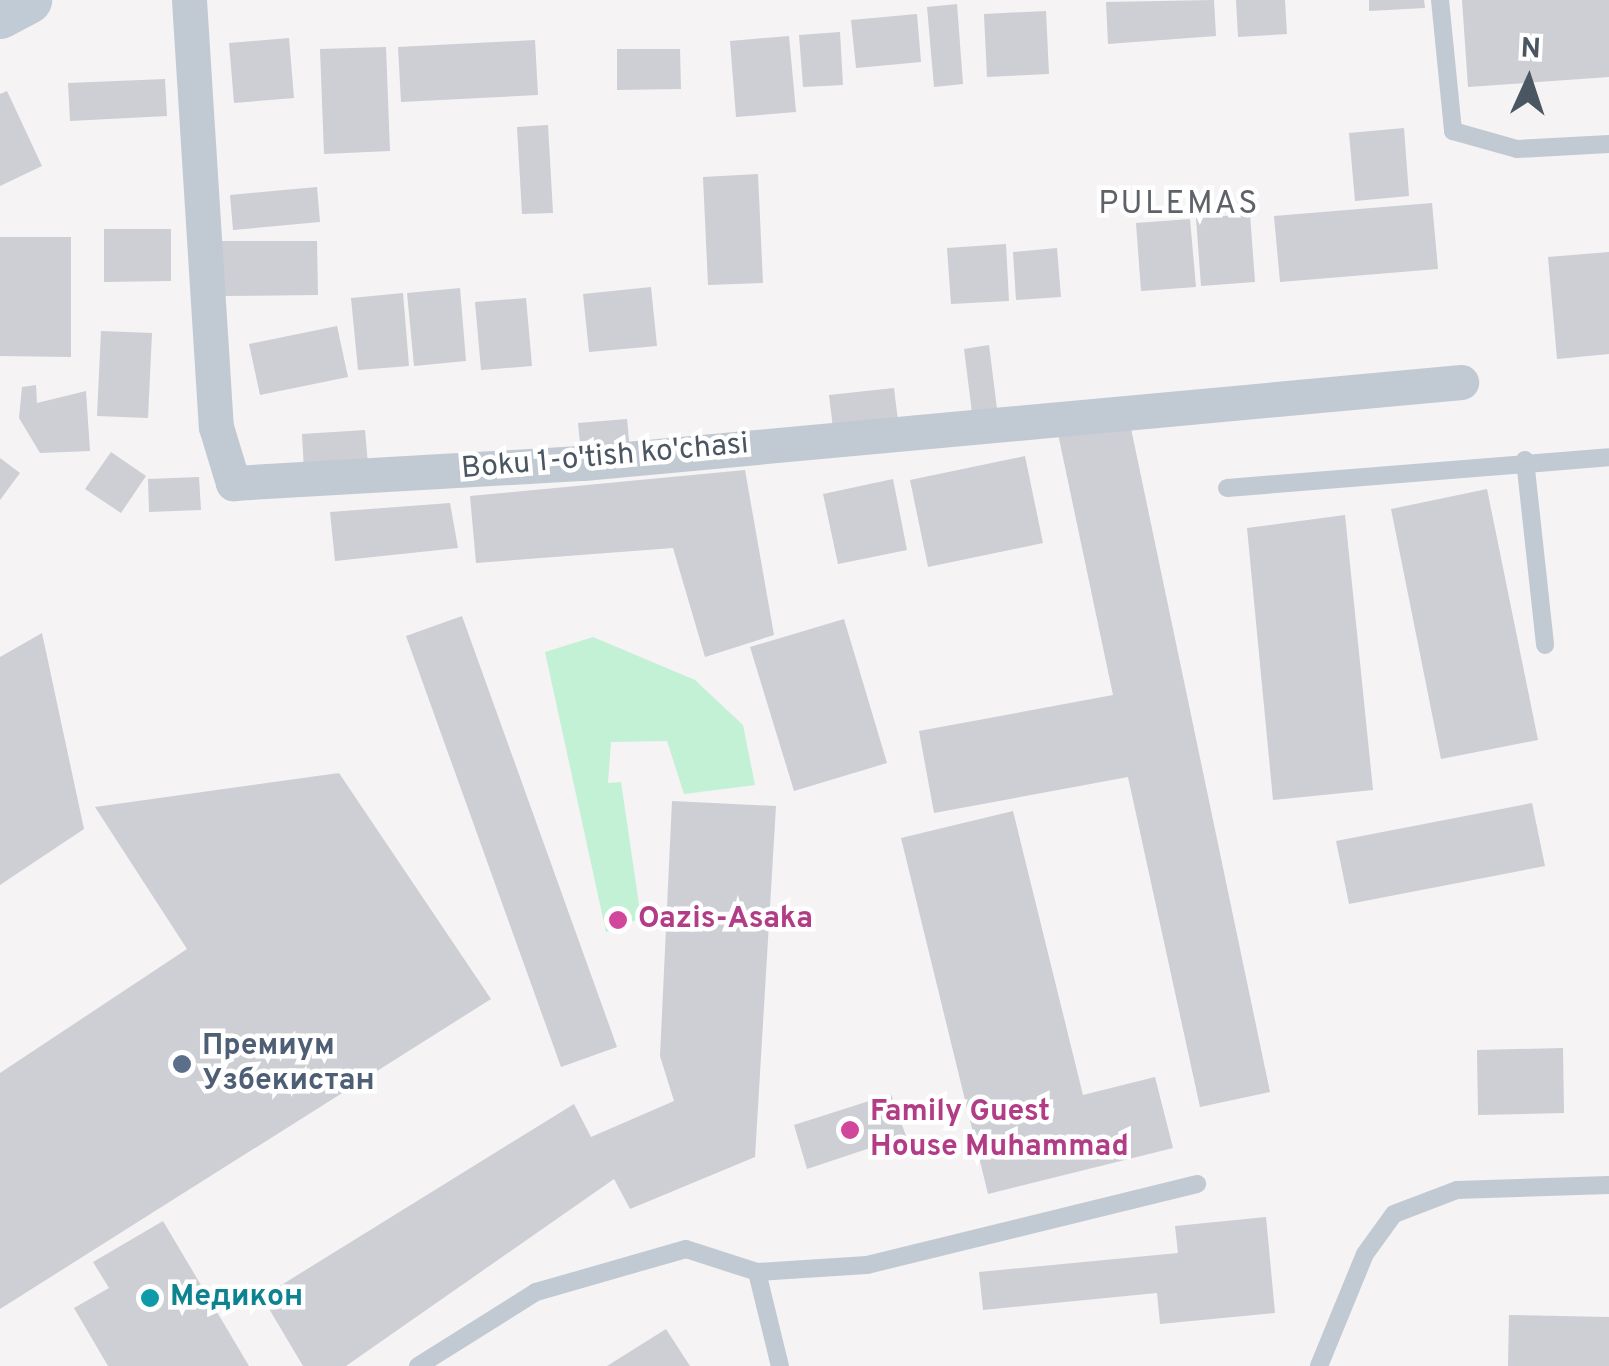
<!DOCTYPE html>
<html>
<head>
<meta charset="utf-8">
<style>
  body { margin:0 }
  #map { position:relative; width:1609px; height:1366px; overflow:hidden; background:#f5f3f3; font-family:Overpass,sans-serif }
  div>[style] { position:absolute }
  .green>* { inset:0; background:#c3f1d5 }
  .building>* { inset:0; background:#cdcfd5 }
  .lane>* { height:18px; margin:-9px; padding:0 9px; transform-origin:9px; border-radius:9px; background:#c1cad2 }
  .street>* { height:35px; margin:-17.5px; padding:0 17.5px; transform-origin:17.5px; border-radius:17.5px; background:#c1cad2 }
  .secondary>* { height:48px; margin:-24px; padding:0 24px; transform-origin:24px; border-radius:24px; background:#c1cbd6 }
  .dots>* { width:28px; height:28px; translate:-50% -50%; box-sizing:border-box; border:5px solid #fff; border-radius:50% }
  span { translate:-50% -50%; white-space:nowrap; text-align:center; line-height:1.15; -webkit-text-stroke:9px #fff; paint-order:stroke }
  .street-label { font-size:30px; color:#4a5661 }
  .hotel-label { font-size:30px; color:#b23c85; font-weight:700 }
  .left { translate:0 -50%; text-align:left }
  .service-label { font-size:30px; color:#4e5e75; font-weight:700 }
  .culture-label { font-size:30px; color:#0d838f; font-weight:700 }
  .neighbourhood-label { font-size:32px; color:#5f6368; letter-spacing:2.5px }
  .north { position:absolute; left:1479px; top:30px; width:100px; height:100px; -webkit-text-stroke:8px #fff; paint-order:stroke; rotate:3deg; font-size:28px; font-weight:700; line-height:40px; text-align:center; color:#4a5661 }
  .north::after { content:''; display:block; margin:auto; width:35px; height:45px; background:#4a5661; clip-path:polygon(50% 0,100% 100%,50% 72%,0 100%) }
</style>
</head>
<body>
<div id="map">
  <div class="green">
    <div style="clip-path:polygon(593px 637px,695px 680px,743px 725px,755px 785px,684px 794px,667px 741px,611px 742px,608px 783px,621px 782px,641px 918px,606px 932px,545px 652px)"></div>
  </div>
  <div class="building">
    <div style="clip-path:polygon(1214px 0,1216px 36px,1108px 44px,1106px 2px)"></div>
    <div style="clip-path:polygon(1236px 0,1285px 0,1287px 34px,1238px 37px)"></div>
    <div style="clip-path:polygon(1369px 0,1424px 0,1425px 8px,1369px 11px)"></div>
    <div style="clip-path:polygon(1462px 0,1609px 0,1609px 77px,1468px 87px)"></div>
    <div style="clip-path:polygon(957px 4px,963px 84px,934px 87px,927px 7px)"></div>
    <div style="clip-path:polygon(1046px 11px,1049px 74px,987px 77px,984px 14px)"></div>
    <div style="clip-path:polygon(917px 14px,921px 62px,856px 68px,851px 20px)"></div>
    <div style="clip-path:polygon(840px 32px,843px 85px,803px 87px,799px 35px)"></div>
    <div style="clip-path:polygon(789px 36px,796px 112px,736px 117px,730px 41px)"></div>
    <div style="clip-path:polygon(289px 38px,294px 98px,234px 103px,229px 43px)"></div>
    <div style="clip-path:polygon(535px 40px,538px 95px,401px 102px,398px 47px)"></div>
    <div style="clip-path:polygon(386px 47px,390px 151px,324px 154px,320px 49px)"></div>
    <div style="clip-path:polygon(617px 49px,680px 49px,681px 89px,617px 90px)"></div>
    <div style="clip-path:polygon(165px 79px,167px 116px,70px 121px,68px 83px)"></div>
    <div style="clip-path:polygon(7px 91px,42px 166px,0 186px,0 94px)"></div>
    <div style="clip-path:polygon(548px 125px,553px 213px,522px 214px,517px 127px)"></div>
    <div style="clip-path:polygon(1404px 128px,1409px 196px,1355px 201px,1349px 133px)"></div>
    <div style="clip-path:polygon(758px 174px,763px 283px,708px 285px,703px 177px)"></div>
    <div style="clip-path:polygon(317px 187px,320px 222px,233px 230px,230px 195px)"></div>
    <div style="clip-path:polygon(1432px 203px,1438px 269px,1280px 282px,1274px 216px)"></div>
    <div style="clip-path:polygon(1250px 214px,1255px 282px,1201px 286px,1196px 218px)"></div>
    <div style="clip-path:polygon(1190px 219px,1196px 287px,1141px 291px,1136px 223px)"></div>
    <div style="clip-path:polygon(104px 229px,171px 229px,171px 281px,104px 282px)"></div>
    <div style="clip-path:polygon(0 237px,71px 237px,71px 357px,0 356px)"></div>
    <div style="clip-path:polygon(221px 241px,317px 241px,318px 295px,221px 296px)"></div>
    <div style="clip-path:polygon(1006px 244px,1009px 301px,951px 304px,947px 248px)"></div>
    <div style="clip-path:polygon(1057px 248px,1061px 297px,1016px 300px,1013px 252px)"></div>
    <div style="clip-path:polygon(1609px 252px,1609px 354px,1557px 359px,1548px 257px)"></div>
    <div style="clip-path:polygon(651px 287px,657px 346px,589px 352px,583px 294px)"></div>
    <div style="clip-path:polygon(460px 288px,466px 361px,414px 366px,407px 293px)"></div>
    <div style="clip-path:polygon(403px 293px,409px 366px,358px 370px,351px 298px)"></div>
    <div style="clip-path:polygon(526px 298px,532px 366px,481px 370px,475px 302px)"></div>
    <div style="clip-path:polygon(337px 326px,348px 377px,260px 395px,249px 344px)"></div>
    <div style="clip-path:polygon(101px 331px,152px 333px,148px 418px,97px 416px)"></div>
    <div style="clip-path:polygon(989px 345px,997px 409px,972px 413px,964px 349px)"></div>
    <div style="clip-path:polygon(36px 385px,37px 403px,86px 391px,90px 451px,40px 453px,19px 418px,22px 387px)"></div>
    <div style="clip-path:polygon(894px 388px,898px 421px,833px 428px,829px 395px)"></div>
    <div style="clip-path:polygon(1128px 414px,1270px 1092px,1200px 1107px,1128px 777px,934px 813px,919px 731px,1113px 695px,1057px 429px)"></div>
    <div style="clip-path:polygon(627px 419px,630px 450px,581px 454px,578px 423px)"></div>
    <div style="clip-path:polygon(365px 430px,368px 465px,304px 470px,302px 434px)"></div>
    <div style="clip-path:polygon(111px 452px,146px 476px,121px 513px,85px 489px)"></div>
    <div style="clip-path:polygon(1025px 456px,1043px 543px,928px 567px,910px 480px)"></div>
    <div style="clip-path:polygon(0 458px,20px 473px,0 500px)"></div>
    <div style="clip-path:polygon(745px 470px,774px 635px,705px 657px,673px 548px,476px 563px,470px 496px)"></div>
    <div style="clip-path:polygon(199px 477px,201px 510px,149px 512px,148px 479px)"></div>
    <div style="clip-path:polygon(893px 479px,907px 550px,838px 564px,823px 494px)"></div>
    <div style="clip-path:polygon(1487px 489px,1538px 740px,1441px 759px,1391px 509px)"></div>
    <div style="clip-path:polygon(450px 503px,458px 548px,335px 561px,330px 512px)"></div>
    <div style="clip-path:polygon(1345px 515px,1373px 790px,1273px 800px,1247px 528px)"></div>
    <div style="clip-path:polygon(462px 616px,617px 1047px,561px 1067px,406px 636px)"></div>
    <div style="clip-path:polygon(844px 619px,887px 763px,794px 791px,750px 647px)"></div>
    <div style="clip-path:polygon(42px 633px,84px 829px,0 885px,0 657px)"></div>
    <div style="clip-path:polygon(339px 773px,491px 999px,0 1309px,0 1073px,187px 949px,95px 807px)"></div>
    <div style="clip-path:polygon(672px 801px,776px 806px,755px 1157px,630px 1209px,614px 1179px,346px 1366px,303px 1366px,262px 1297px,574px 1104px,591px 1137px,674px 1101px,660px 1056px)"></div>
    <div style="clip-path:polygon(1532px 803px,1545px 866px,1349px 904px,1336px 841px)"></div>
    <div style="clip-path:polygon(1013px 811px,1083px 1095px,1155px 1077px,1173px 1148px,988px 1194px,901px 838px)"></div>
    <div style="clip-path:polygon(1563px 1048px,1564px 1113px,1478px 1115px,1477px 1050px)"></div>
    <div style="clip-path:polygon(891px 1094px,906px 1136px,807px 1169px,794px 1125px)"></div>
    <div style="clip-path:polygon(1266px 1217px,1275px 1313px,1160px 1324px,1157px 1293px,983px 1310px,979px 1272px,1178px 1253px,1175px 1226px)"></div>
    <div style="clip-path:polygon(163px 1221px,249px 1366px,108px 1366px,74px 1308px,109px 1288px,93px 1262px)"></div>
    <div style="clip-path:polygon(1509px 1315px,1609px 1317px,1609px 1366px,1508px 1366px)"></div>
    <div style="clip-path:polygon(666px 1329px,690px 1366px,607px 1366px)"></div>
  </div>
  <div class="lane">
    <div style="left:1440px;top:0;width:132px;rotate:84.3deg"></div>
    <div style="left:1453px;top:131px;width:66px;rotate:15.7deg"></div>
    <div style="left:1517px;top:149px;width:92px;rotate:-3.1deg"></div>
    <div style="left:1525px;top:460px;width:186px;rotate:83.8deg"></div>
    <div style="left:1227px;top:488px;width:383px;rotate:-4.6deg"></div>
    <div style="left:757px;top:1272px;width:97px;rotate:76.3deg"></div>
    <div style="left:418px;top:1366px;width:139px;rotate:-32.1deg"></div>
    <div style="left:536px;top:1292px;width:156px;rotate:-16deg"></div>
    <div style="left:686px;top:1249px;width:75px;rotate:17.9deg"></div>
    <div style="left:757px;top:1272px;width:110px;rotate:-3.6deg"></div>
    <div style="left:867px;top:1265px;width:340px;rotate:-13.8deg"></div>
    <div style="left:1319px;top:1366px;width:121px;rotate:-67.7deg"></div>
    <div style="left:1365px;top:1254px;width:49px;rotate:-54.1deg"></div>
    <div style="left:1394px;top:1214px;width:67px;rotate:-20.9deg"></div>
    <div style="left:1457px;top:1190px;width:152px;rotate:-1.9deg"></div>
  </div>
  <div class="street">
    <div style="left:189px;top:0;width:428px;rotate:86.4deg"></div>
    <div style="left:216px;top:427px;width:59px;rotate:73.1deg"></div>
    <div style="left:233px;top:483px;width:351px;rotate:-3.3deg"></div>
    <div style="left:583px;top:463px;width:882px;rotate:-5.27deg"></div>
  </div>
  <div class="secondary">
    <div style="left:0;top:15px;width:32px;rotate:-28deg"></div>
  </div>
  <div class="dots">
    <div style="left:618px;top:920px;background:#d1479c"></div>
    <div style="left:182px;top:1064px;background:#5c6f8a"></div>
    <div style="left:850px;top:1130px;background:#d1479c"></div>
    <div style="left:150px;top:1298px;background:#0f9aa8"></div>
  </div>
  <div class="street-label">
    <span style="left:605px;top:458px;rotate:-5deg">Boku 1-o'tish ko'chasi</span>
  </div>
  <div class="hotel-label">
    <span class="left" style="left:638px;top:920px">Oazis-Asaka</span>
    <span class="left" style="left:870px;top:1130px">Family Guest<br>House Muhammad</span>
  </div>
  <div class="service-label">
    <span class="left" style="left:202px;top:1064px">Премиум<br>Узбекистан</span>
  </div>
  <div class="culture-label">
    <span class="left" style="left:170px;top:1298px">Медикон</span>
  </div>
  <div class="neighbourhood-label">
    <span style="left:1179px;top:205px">PULEMAS</span>
  </div>
  <div class="north">N</div>
</div>
</body>
</html>
